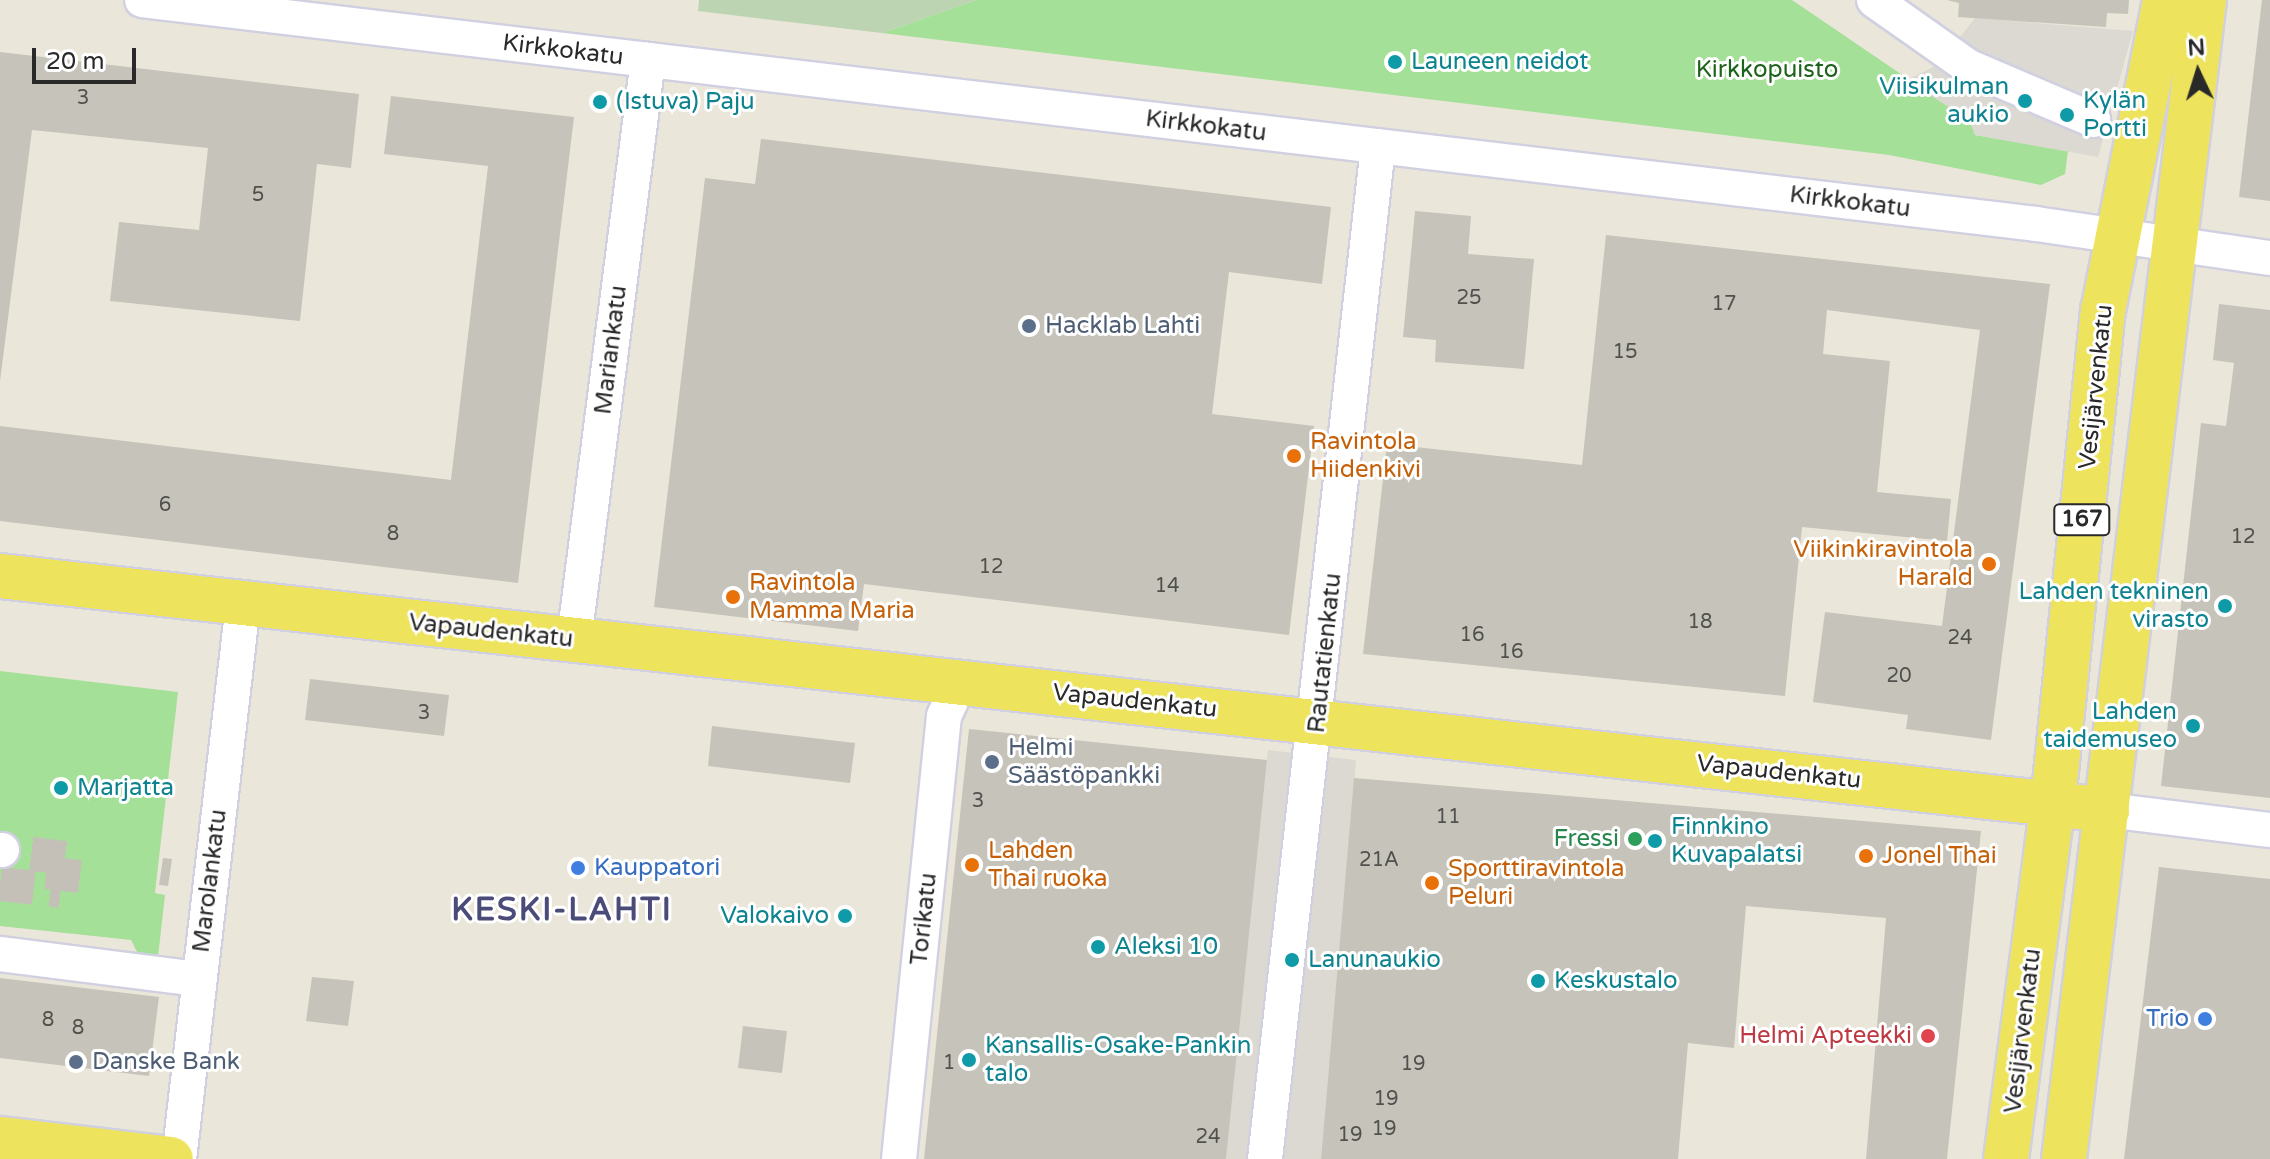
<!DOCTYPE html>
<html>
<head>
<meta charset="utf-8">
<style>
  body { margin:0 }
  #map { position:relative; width:2270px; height:1159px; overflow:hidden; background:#ebe6da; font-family:"Varela Round",sans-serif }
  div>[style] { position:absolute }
  .green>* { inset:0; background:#a4e098 }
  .cemetery>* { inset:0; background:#bdd4b2 }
  .plaza>* { inset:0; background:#dbd9d1 }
  .building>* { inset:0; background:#c6c3ba }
  .minor-tunnel>* { height:34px; margin-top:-17px; transform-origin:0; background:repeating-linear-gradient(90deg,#c4c0b7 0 34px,transparent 0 51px) }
  .roads { filter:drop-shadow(2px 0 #d0d0e1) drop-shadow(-2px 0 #d0d0e1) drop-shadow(0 2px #d0d0e1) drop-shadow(0 -2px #d0d0e1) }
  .minor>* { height:34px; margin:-17px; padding:0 17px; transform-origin:17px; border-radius:17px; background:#fff }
  .major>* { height:44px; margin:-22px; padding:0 22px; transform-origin:22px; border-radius:22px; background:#ede35d }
  .dots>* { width:22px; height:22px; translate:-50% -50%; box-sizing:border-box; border:4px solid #fff; border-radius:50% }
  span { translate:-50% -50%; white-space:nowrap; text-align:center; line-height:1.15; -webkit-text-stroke:6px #fff; paint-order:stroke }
  .number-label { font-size:20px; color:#50504d }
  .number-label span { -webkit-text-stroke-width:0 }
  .shield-label span { padding:2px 6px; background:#fff; border:2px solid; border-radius:6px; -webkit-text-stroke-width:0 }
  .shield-label { font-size:22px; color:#292929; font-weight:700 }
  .street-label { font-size:24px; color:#292929 }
  .culture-label { font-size:24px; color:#0d838f }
  .left { translate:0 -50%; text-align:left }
  .right { translate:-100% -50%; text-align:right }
  .park-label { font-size:24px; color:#1e631b }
  .service-label { font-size:24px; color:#4e5e75 }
  .food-label { font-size:24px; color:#c56008 }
  .leisure-label { font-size:24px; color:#27864d }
  .shop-label { font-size:24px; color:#366cbe }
  .health-label { font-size:24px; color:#be3a42 }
  .district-label { font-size:32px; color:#4a4b78; font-weight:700; letter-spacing:2px }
  .north { position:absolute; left:2158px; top:32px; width:80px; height:80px; -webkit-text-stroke:6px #fff; paint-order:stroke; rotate:356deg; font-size:22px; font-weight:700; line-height:32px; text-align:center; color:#292929 }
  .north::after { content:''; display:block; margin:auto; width:28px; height:36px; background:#292929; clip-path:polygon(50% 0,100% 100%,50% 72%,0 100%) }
  .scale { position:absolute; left:32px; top:48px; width:104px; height:36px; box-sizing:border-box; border:4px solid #292929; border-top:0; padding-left:10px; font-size:24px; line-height:28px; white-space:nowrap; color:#292929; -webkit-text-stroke:6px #fff; paint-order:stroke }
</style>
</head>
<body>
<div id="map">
  <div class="green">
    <div style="clip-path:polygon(976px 0,1792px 0,1970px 121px,1975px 135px,2068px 151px,2065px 174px,2041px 185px,1889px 155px,882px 33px)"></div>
    <div style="clip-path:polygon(0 671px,178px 692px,155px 893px,165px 895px,158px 957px,138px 954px,131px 940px,0 926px)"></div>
  </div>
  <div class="cemetery">
    <div style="clip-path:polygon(699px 0,976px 0,882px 33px,698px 11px)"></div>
  </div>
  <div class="plaza">
    <div style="clip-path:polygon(1975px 18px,2133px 31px,2098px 157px,1975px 135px,1970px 121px,1907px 80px,1939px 64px)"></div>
    <div style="clip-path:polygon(1268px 750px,1356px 760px,1321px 1159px,1226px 1159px)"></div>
  </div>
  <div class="building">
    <div style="clip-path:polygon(1947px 0,2129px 0,2128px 14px,2107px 13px,2106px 27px,1958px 17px,1959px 3px)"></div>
    <div style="clip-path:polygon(2262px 0,2270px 0,2270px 201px,2239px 197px)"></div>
    <div style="clip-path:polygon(0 52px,359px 94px,351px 168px,317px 164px,300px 321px,110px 301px,119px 222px,199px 230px,208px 148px,32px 130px,0 381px)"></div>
    <div style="clip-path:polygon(391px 96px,574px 117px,518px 583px,0 521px,0 426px,451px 480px,488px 166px,384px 154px)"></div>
    <div style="clip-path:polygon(761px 139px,1331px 207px,1322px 284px,1229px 272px,1212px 414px,1314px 426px,1289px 635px,864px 584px,858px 631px,654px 607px,705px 178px,755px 184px)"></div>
    <div style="clip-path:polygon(1415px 211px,1471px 216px,1468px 254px,1534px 259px,1524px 369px,1435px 362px,1436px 340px,1403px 337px)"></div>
    <div style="clip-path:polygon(1606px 235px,2050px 284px,1991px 740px,1906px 729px,1908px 715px,1813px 702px,1825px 612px,1942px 626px,1980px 330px,1827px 310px,1823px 354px,1890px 361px,1877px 492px,1951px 499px,1947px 541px,1802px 527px,1785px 696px,1363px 654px,1387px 444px,1582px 465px)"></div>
    <div style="clip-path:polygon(2219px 304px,2270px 310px,2270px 798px,2161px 786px,2201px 423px,2226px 426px,2234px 363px,2213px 360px)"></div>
    <div style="clip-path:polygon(310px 679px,449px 695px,444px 736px,305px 720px)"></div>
    <div style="clip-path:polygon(712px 726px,855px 743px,850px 783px,708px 766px)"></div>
    <div style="clip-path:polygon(969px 729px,1267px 760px,1226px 1159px,924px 1159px)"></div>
    <div style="clip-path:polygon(1354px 778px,1981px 831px,1947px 1159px,1866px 1159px,1886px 918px,1746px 906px,1734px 1048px,1688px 1043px,1678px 1159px,1321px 1159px)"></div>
    <div style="clip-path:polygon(163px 858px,172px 859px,168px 886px,159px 885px)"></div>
    <div style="clip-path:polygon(2159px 867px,2270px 879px,2270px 1159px,2124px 1159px)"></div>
    <div style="clip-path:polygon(312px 977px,354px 981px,348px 1026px,306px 1021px)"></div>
    <div style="clip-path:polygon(0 978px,159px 997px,149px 1076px,0 1058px)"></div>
    <div style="clip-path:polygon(743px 1026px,787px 1031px,782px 1073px,738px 1068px)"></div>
  </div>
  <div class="minor-tunnel">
    <div style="left:0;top:884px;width:61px;rotate:6.5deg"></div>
    <div style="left:61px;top:891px;width:33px;rotate:-83deg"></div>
    <div style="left:65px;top:858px;width:64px;rotate:-172.8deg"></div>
  </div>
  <div class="roads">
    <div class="minor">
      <div style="left:142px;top:0;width:1907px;rotate:6.74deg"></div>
      <div style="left:2036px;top:224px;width:236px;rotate:8.3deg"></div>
      <div style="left:1874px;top:0;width:116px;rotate:35.2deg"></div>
      <div style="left:1969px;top:67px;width:135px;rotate:23.1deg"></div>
      <div style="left:574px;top:640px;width:585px;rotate:-82.73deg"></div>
      <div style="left:2107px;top:810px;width:164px;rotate:7deg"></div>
      <div style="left:0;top:850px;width:2px"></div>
      <div style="left:0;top:954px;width:201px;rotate:7.2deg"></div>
      <div style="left:179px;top:1159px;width:559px;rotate:-83.42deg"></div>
      <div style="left:899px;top:1159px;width:445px;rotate:-84.2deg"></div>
      <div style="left:944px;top:716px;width:38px;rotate:-65deg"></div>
      <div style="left:1265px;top:1159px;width:1019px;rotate:-83.63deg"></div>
    </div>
    <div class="major">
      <div style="left:0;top:576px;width:2120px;rotate:6.34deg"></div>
      <div style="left:0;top:1139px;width:172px;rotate:6.7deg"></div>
      <div style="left:2006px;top:1159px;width:360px;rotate:-82.5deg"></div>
      <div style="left:2053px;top:802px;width:494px;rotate:-84.2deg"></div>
      <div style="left:2103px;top:311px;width:317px;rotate:-78.7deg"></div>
      <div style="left:2064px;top:1159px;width:1167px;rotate:-83.11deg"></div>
    </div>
  </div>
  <div class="dots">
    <div style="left:1395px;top:62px;background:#0f9aa8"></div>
    <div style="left:2025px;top:101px;background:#0f9aa8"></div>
    <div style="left:600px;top:102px;background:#0f9aa8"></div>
    <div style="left:2067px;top:115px;background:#0f9aa8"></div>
    <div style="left:1029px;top:326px;background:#5c6f8a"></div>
    <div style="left:1294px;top:456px;background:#e8710a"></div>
    <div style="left:1989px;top:564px;background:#e8710a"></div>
    <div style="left:733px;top:597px;background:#e8710a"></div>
    <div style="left:2225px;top:606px;background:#0f9aa8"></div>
    <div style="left:2193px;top:726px;background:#0f9aa8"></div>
    <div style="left:992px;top:762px;background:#5c6f8a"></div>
    <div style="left:61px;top:788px;background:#0f9aa8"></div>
    <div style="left:1635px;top:839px;background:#2e9e5b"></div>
    <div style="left:1655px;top:841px;background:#0f9aa8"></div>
    <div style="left:1866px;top:856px;background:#e8710a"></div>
    <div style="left:972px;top:865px;background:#e8710a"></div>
    <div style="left:578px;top:868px;background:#3f7fe0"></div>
    <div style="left:1432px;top:883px;background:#e8710a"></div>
    <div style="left:845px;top:916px;background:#0f9aa8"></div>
    <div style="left:1098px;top:947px;background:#0f9aa8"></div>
    <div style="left:1292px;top:960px;background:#0f9aa8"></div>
    <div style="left:1538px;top:981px;background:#0f9aa8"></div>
    <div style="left:2205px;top:1019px;background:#3f7fe0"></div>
    <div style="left:1928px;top:1036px;background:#e0444e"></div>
    <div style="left:969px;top:1060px;background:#0f9aa8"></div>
    <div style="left:76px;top:1062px;background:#5c6f8a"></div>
  </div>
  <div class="number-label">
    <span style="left:83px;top:98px">3</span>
    <span style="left:258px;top:195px">5</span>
    <span style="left:1469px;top:298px">25</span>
    <span style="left:1724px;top:304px">17</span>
    <span style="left:1625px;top:352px">15</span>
    <span style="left:165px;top:505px">6</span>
    <span style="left:393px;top:534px">8</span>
    <span style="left:2243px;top:537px">12</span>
    <span style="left:991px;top:567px">12</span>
    <span style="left:1167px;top:586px">14</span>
    <span style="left:1700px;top:622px">18</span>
    <span style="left:1472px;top:635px">16</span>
    <span style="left:1960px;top:638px">24</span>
    <span style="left:1511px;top:652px">16</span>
    <span style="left:1899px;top:676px">20</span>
    <span style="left:424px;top:713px">3</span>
    <span style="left:978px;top:801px">3</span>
    <span style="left:1448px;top:817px">11</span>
    <span style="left:1379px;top:860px">21A</span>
    <span style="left:48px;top:1020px">8</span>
    <span style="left:78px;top:1028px">8</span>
    <span style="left:949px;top:1063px">1</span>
    <span style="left:1413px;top:1064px">19</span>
    <span style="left:1386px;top:1099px">19</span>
    <span style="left:1384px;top:1129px">19</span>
    <span style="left:1350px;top:1135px">19</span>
    <span style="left:1208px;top:1137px">24</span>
  </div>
  <div class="shield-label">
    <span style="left:2082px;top:520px">167</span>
  </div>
  <div class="street-label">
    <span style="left:563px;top:50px;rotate:7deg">Kirkkokatu</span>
    <span style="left:1206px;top:126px;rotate:7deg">Kirkkokatu</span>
    <span style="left:1850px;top:202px;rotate:7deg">Kirkkokatu</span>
    <span style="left:611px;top:350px;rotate:-83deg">Mariankatu</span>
    <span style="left:2096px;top:387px;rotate:-84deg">Vesijärvenkatu</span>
    <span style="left:491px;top:631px;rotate:6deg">Vapaudenkatu</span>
    <span style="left:1325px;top:653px;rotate:-84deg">Rautatienkatu</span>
    <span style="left:1135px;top:701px;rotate:6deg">Vapaudenkatu</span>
    <span style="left:1779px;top:772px;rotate:6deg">Vapaudenkatu</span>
    <span style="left:210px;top:881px;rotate:-83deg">Marolankatu</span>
    <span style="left:924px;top:919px;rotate:-84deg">Torikatu</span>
    <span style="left:2023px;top:1031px;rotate:-83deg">Vesijärvenkatu</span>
  </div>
  <div class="culture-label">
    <span class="left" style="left:1411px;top:62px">Launeen neidot</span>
    <span class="right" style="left:2009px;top:101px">Viisikulman<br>aukio</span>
    <span class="left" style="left:2083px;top:115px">Kylän<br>Portti</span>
    <span class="left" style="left:616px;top:102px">(Istuva) Paju</span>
    <span class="right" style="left:2209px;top:606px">Lahden tekninen<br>virasto</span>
    <span class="right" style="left:2177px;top:726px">Lahden<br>taidemuseo</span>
    <span class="left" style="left:77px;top:788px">Marjatta</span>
    <span class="left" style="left:1671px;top:841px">Finnkino<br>Kuvapalatsi</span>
    <span class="right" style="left:829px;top:916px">Valokaivo</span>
    <span class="left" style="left:1114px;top:947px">Aleksi 10</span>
    <span class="left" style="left:1308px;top:960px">Lanunaukio</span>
    <span class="left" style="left:1554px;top:981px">Keskustalo</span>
    <span class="left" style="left:985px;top:1060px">Kansallis-Osake-Pankin<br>talo</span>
  </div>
  <div class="park-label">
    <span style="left:1767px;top:70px">Kirkkopuisto</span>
  </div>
  <div class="service-label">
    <span class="left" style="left:1045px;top:326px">Hacklab Lahti</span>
    <span class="left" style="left:1008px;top:762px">Helmi<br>Säästöpankki</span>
    <span class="left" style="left:92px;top:1062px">Danske Bank</span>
  </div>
  <div class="food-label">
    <span class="left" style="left:1310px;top:456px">Ravintola<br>Hiidenkivi</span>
    <span class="right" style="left:1973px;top:564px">Viikinkiravintola<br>Harald</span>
    <span class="left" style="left:749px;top:597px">Ravintola<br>Mamma Maria</span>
    <span class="left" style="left:988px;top:865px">Lahden<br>Thai ruoka</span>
    <span class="left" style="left:1882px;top:856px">Jonel Thai</span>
    <span class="left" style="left:1448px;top:883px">Sporttiravintola<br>Peluri</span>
  </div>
  <div class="leisure-label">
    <span class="right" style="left:1619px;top:839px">Fressi</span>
  </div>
  <div class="shop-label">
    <span class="left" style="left:594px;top:868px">Kauppatori</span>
    <span class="right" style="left:2189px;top:1019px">Trio</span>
  </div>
  <div class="health-label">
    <span class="right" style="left:1912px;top:1036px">Helmi Apteekki</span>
  </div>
  <div class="district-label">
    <span style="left:562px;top:910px">KESKI-LAHTI</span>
  </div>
  <div class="north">N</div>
  <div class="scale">20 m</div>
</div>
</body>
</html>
